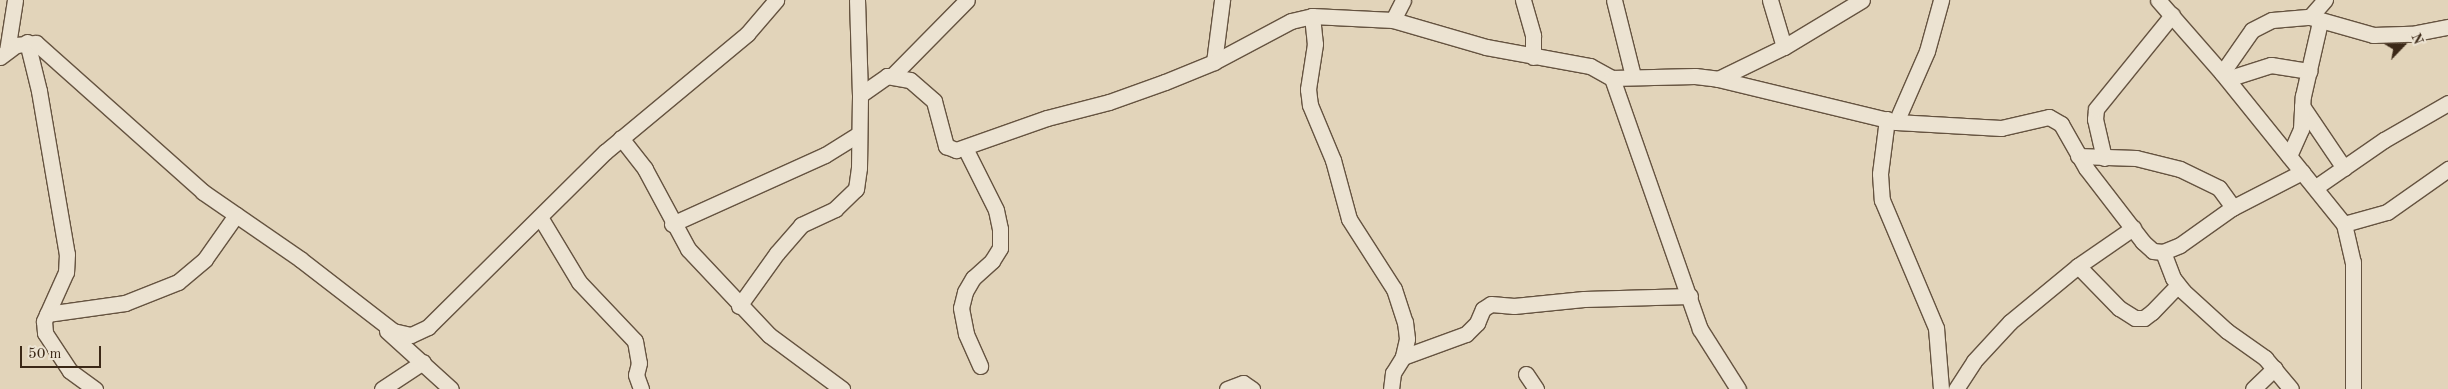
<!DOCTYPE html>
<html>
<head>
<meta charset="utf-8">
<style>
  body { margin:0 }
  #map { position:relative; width:2448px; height:389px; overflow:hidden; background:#e2d4ba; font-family:"Old Standard TT",serif }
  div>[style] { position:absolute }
  .roads { filter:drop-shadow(1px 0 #655340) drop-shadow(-1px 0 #655340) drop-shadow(0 1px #655340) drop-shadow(0 -1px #655340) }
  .minor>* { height:15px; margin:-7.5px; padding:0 7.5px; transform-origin:7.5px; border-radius:7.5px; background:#ece3d2 }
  span { translate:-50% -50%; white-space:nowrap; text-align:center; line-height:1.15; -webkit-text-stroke:4px #ece3d2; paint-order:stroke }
  .north { position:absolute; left:2378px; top:20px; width:50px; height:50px; -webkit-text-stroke:4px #ece3d2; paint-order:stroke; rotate:66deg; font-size:14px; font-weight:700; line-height:20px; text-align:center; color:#3b2817 }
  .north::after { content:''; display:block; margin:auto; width:18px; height:22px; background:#3b2817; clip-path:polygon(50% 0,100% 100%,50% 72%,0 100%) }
  .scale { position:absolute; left:20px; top:346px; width:81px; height:22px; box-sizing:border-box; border:2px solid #3b2817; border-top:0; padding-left:6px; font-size:15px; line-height:18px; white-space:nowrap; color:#3b2817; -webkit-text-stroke:4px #ece3d2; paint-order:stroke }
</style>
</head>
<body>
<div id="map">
  <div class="roads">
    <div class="minor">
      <div style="left:1523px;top:0;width:37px;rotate:74deg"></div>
      <div style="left:1533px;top:36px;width:21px;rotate:90deg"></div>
      <div style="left:1614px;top:0;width:78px;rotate:76deg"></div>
      <div style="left:1770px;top:0;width:49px;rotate:73.4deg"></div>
      <div style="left:2158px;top:0;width:97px;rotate:48.8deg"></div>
      <div style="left:2222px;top:73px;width:194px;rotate:51.1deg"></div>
      <div style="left:2344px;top:224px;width:39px;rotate:77deg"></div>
      <div style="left:2353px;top:262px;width:127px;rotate:90deg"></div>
      <div style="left:1312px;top:16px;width:28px;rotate:84deg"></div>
      <div style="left:1315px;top:44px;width:46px;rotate:98.8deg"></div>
      <div style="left:1308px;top:89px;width:16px;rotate:83deg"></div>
      <div style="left:1310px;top:105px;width:60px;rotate:67.3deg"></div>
      <div style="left:1333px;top:160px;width:61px;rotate:74.8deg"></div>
      <div style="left:1349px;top:219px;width:83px;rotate:57.3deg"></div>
      <div style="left:1394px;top:289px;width:35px;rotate:72deg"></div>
      <div style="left:1405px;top:322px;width:17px;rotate:83deg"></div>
      <div style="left:1407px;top:339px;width:18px;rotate:103deg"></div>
      <div style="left:1403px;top:357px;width:19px;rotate:122deg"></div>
      <div style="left:1393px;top:373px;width:16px;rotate:97deg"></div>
      <div style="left:2310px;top:17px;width:66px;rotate:15.9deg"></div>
      <div style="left:2373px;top:35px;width:38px;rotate:-2deg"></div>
      <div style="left:2411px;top:34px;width:38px;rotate:-11deg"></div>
      <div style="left:1393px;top:20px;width:22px;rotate:-63deg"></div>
      <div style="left:27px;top:42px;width:50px;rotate:76.2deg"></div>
      <div style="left:39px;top:91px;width:165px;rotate:80.3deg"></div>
      <div style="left:67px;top:254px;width:18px;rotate:93deg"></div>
      <div style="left:66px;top:272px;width:54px;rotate:114.2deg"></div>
      <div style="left:44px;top:321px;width:12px;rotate:85deg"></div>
      <div style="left:45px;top:333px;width:45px;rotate:56.7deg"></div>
      <div style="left:70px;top:371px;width:31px;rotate:36deg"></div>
      <div style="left:7px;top:51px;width:52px;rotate:-81.1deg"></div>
      <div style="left:0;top:57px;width:20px;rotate:-37deg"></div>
      <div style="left:16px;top:45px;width:20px;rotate:-6deg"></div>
      <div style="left:36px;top:43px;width:224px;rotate:41.7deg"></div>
      <div style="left:203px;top:192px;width:118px;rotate:34.6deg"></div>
      <div style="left:300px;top:259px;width:118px;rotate:37.7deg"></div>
      <div style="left:393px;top:331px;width:18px;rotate:13deg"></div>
      <div style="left:411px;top:335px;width:19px;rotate:-25deg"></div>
      <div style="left:428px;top:327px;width:249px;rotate:-44.7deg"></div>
      <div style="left:605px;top:152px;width:185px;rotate:-39.7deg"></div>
      <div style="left:747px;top:34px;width:45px;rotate:-49.5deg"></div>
      <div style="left:1214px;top:62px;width:63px;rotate:-82.6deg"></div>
      <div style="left:2222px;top:73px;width:52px;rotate:-55.1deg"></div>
      <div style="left:2252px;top:30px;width:22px;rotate:-27deg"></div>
      <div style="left:2272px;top:20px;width:38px;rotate:-5deg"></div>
      <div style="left:2310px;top:17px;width:23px;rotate:-49deg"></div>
      <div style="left:893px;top:75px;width:105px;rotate:-45.4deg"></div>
      <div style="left:1612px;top:78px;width:83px;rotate:-1.4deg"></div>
      <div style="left:1695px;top:76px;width:23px;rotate:7deg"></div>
      <div style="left:1718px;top:79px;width:183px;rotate:13.6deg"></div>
      <div style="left:1896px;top:122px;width:105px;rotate:3.3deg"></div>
      <div style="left:2001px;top:128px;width:49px;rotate:-12.9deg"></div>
      <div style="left:2049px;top:117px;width:14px;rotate:30deg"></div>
      <div style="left:2061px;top:124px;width:51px;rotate:60.4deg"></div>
      <div style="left:2086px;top:168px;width:93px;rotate:52.4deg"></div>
      <div style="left:2143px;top:242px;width:13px;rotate:42deg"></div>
      <div style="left:2153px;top:251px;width:10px;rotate:6deg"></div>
      <div style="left:2163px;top:252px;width:18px;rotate:-22deg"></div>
      <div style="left:2180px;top:245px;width:64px;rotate:-35.4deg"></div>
      <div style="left:2232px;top:208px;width:79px;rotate:-27.2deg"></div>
      <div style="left:1718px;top:79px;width:73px;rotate:-25.9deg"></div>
      <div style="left:1784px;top:47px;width:91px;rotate:-31.1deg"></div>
      <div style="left:2227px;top:79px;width:46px;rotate:-17.7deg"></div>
      <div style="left:2271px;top:65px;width:39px;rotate:9deg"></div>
      <div style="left:860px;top:95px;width:33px;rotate:-35deg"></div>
      <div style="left:887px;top:76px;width:23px;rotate:10deg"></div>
      <div style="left:910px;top:80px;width:32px;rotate:41deg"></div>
      <div style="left:934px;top:101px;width:47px;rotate:75.1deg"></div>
      <div style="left:946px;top:146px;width:11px;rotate:22deg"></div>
      <div style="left:956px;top:150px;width:96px;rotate:-19.4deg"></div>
      <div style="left:1047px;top:118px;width:64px;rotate:-14.5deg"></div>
      <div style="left:1109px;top:102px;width:59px;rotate:-19.7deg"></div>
      <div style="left:1165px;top:82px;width:53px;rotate:-22.2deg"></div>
      <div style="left:1214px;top:62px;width:87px;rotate:-28deg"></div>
      <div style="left:1291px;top:21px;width:22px;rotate:-13deg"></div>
      <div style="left:1312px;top:16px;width:81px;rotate:2.8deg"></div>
      <div style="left:1393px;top:20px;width:97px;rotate:16.2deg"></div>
      <div style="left:1486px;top:47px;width:106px;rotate:10.4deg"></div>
      <div style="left:1590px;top:66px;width:25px;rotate:29deg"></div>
      <div style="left:1612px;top:78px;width:266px;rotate:70.7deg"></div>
      <div style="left:1700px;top:329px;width:71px;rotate:57.7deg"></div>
      <div style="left:2302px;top:106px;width:75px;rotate:55.9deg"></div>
      <div style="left:1887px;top:119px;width:55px;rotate:97.3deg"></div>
      <div style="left:1880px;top:174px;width:26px;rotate:86deg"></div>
      <div style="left:1882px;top:200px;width:139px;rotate:67.1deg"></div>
      <div style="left:1936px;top:328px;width:61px;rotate:85.3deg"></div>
      <div style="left:1896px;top:122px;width:77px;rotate:-66.4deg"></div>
      <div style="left:1927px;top:51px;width:53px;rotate:-74.6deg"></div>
      <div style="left:621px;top:138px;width:39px;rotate:52deg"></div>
      <div style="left:645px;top:169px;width:91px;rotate:61.7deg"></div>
      <div style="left:688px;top:249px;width:118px;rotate:46.7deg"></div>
      <div style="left:769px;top:335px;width:91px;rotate:36.5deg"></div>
      <div style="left:965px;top:148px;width:69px;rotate:63.4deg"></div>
      <div style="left:996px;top:210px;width:19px;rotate:78deg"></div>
      <div style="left:1000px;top:229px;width:19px;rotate:90deg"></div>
      <div style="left:1000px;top:248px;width:15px;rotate:122deg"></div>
      <div style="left:992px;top:261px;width:25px;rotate:138deg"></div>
      <div style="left:973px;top:278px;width:16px;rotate:120deg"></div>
      <div style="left:965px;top:292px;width:16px;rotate:104deg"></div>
      <div style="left:961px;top:308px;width:26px;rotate:79deg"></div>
      <div style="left:966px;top:334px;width:35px;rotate:66deg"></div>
      <div style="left:2078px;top:156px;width:58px;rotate:2deg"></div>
      <div style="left:2136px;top:158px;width:45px;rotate:14deg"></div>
      <div style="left:2180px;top:169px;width:43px;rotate:26deg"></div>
      <div style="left:2219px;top:188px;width:24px;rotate:54deg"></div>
      <div style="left:2289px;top:156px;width:30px;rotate:-66deg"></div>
      <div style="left:2301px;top:129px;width:33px;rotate:-87deg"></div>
      <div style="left:2303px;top:96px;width:76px;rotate:-77.1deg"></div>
      <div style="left:2104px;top:158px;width:40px;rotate:-103deg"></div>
      <div style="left:2095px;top:119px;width:10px;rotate:-84deg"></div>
      <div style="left:2096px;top:109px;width:121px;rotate:-51deg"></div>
      <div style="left:2316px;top:187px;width:83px;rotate:-34.7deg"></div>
      <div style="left:2384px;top:140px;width:74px;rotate:-30deg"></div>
      <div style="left:540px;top:217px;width:76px;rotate:59deg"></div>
      <div style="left:579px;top:282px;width:81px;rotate:46.5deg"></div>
      <div style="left:635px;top:341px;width:22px;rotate:80deg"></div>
      <div style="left:639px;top:363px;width:12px;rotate:104deg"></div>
      <div style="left:636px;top:375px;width:15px;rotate:70deg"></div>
      <div style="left:672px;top:224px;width:168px;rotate:-24.3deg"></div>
      <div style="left:825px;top:155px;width:40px;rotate:-32deg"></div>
      <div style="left:2344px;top:224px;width:45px;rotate:-15.6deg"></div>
      <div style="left:2387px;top:212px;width:75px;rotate:-35.2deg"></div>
      <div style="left:2163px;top:252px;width:28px;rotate:69deg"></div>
      <div style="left:2173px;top:278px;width:16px;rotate:52deg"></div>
      <div style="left:2183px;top:291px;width:59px;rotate:42.3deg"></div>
      <div style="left:2227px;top:331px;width:47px;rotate:35.4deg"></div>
      <div style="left:2265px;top:358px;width:40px;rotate:50deg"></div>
      <div style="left:2078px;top:266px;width:59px;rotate:45.7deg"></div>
      <div style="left:2119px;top:308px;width:19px;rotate:32deg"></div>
      <div style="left:2135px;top:318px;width:9px"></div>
      <div style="left:2144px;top:318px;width:10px;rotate:-37deg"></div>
      <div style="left:2152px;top:312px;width:37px;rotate:-46deg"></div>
      <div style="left:739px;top:306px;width:65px;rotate:-54.4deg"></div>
      <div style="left:777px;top:253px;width:37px;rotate:-49deg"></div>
      <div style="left:801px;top:225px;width:38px;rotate:-25deg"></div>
      <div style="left:835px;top:209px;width:29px;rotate:-44deg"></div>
      <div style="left:856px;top:189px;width:21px;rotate:-82deg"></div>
      <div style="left:859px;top:168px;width:73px;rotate:-89.2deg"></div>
      <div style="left:860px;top:95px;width:95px;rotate:-91.8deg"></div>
      <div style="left:47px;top:314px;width:79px;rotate:-8deg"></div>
      <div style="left:125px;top:303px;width:57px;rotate:-21.6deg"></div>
      <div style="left:178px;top:282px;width:35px;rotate:-40deg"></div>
      <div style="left:205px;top:259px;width:54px;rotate:-54.8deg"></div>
      <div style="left:387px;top:331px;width:86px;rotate:42.2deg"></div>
      <div style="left:1403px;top:357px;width:67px;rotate:-20.1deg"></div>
      <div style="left:1466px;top:334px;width:16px;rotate:-45deg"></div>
      <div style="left:1477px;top:323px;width:15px;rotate:-67deg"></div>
      <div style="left:1483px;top:309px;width:9px;rotate:-32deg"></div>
      <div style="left:1491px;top:304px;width:23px;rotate:5deg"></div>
      <div style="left:1514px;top:306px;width:70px;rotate:-5.7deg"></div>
      <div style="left:1584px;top:299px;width:106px;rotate:-1.6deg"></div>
      <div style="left:1526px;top:374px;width:18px;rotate:56deg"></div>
      <div style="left:382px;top:389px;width:49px;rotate:-33.4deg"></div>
      <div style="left:1227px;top:389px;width:17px;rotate:-21deg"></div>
      <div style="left:1243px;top:383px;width:11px;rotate:34deg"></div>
      <div style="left:1956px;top:389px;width:33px;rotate:-57deg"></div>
      <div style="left:1974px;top:361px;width:53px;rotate:-47.3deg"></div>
      <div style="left:2010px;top:322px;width:88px;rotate:-39.5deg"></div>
      <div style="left:2078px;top:266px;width:67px;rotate:-34.6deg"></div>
      <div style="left:2253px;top:389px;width:30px;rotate:-44deg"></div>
    </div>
  </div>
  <div class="north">N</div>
  <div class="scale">50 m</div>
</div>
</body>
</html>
